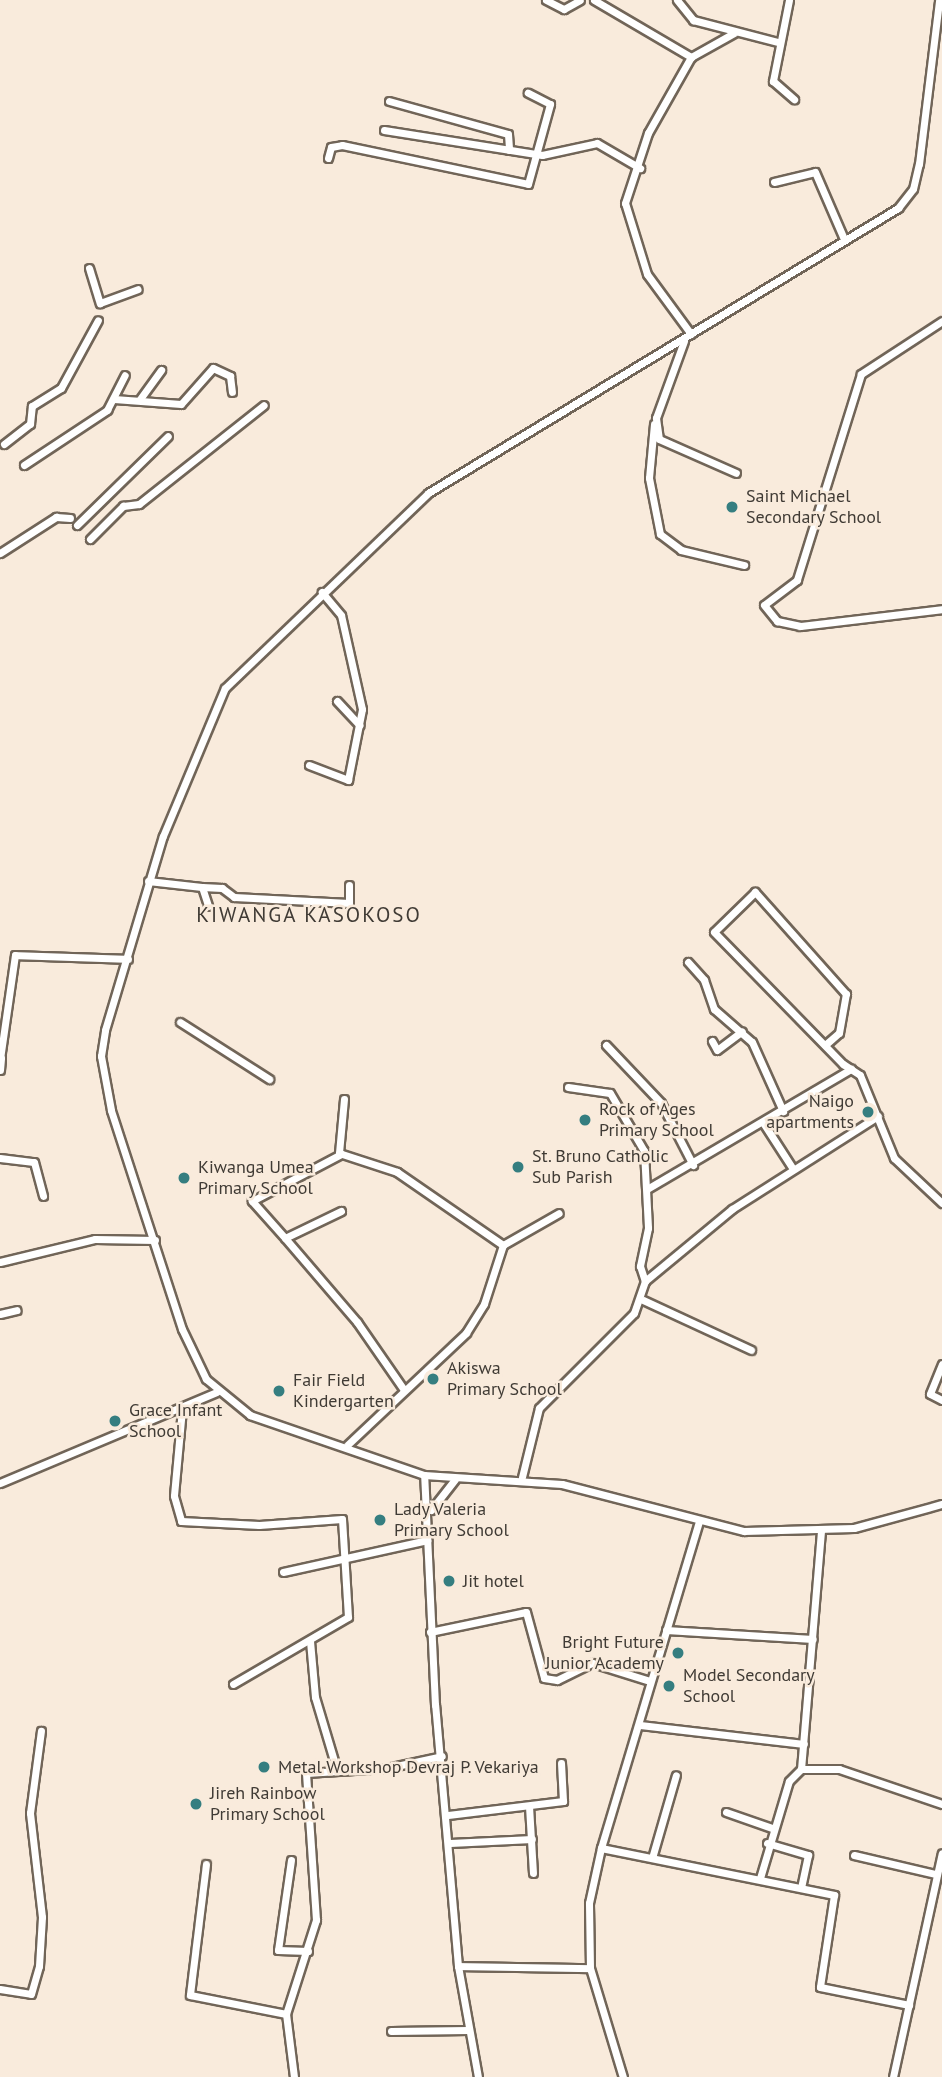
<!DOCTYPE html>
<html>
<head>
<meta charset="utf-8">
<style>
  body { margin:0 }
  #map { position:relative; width:942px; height:2077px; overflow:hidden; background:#f9ebdc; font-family:"PT Sans",sans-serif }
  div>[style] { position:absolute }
  .roads { filter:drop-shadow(2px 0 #716558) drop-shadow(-2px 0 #716558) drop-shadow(0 2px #716558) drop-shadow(0 -2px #716558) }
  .minor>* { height:7px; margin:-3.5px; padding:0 3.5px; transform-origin:3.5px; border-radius:3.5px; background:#fff }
  .dots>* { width:19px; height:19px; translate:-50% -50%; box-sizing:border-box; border:4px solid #f9ebdc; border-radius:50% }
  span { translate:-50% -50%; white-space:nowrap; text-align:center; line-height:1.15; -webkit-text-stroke:5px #f9ebdc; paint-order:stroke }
  .poi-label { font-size:18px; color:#403b35 }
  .left { translate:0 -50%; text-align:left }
  .right { translate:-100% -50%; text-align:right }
  .quarter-label { font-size:21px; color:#403b35; letter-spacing:2px }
</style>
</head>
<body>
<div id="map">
  <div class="roads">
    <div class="minor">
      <div style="left:546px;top:0;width:20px;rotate:27deg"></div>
      <div style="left:564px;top:9px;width:18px;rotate:-29deg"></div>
      <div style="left:594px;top:0;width:113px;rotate:30.4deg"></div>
      <div style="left:677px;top:0;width:26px;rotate:51deg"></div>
      <div style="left:693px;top:20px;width:88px;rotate:14.5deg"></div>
      <div style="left:789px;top:0;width:83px;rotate:101.2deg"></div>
      <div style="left:773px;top:81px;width:28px;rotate:41deg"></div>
      <div style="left:389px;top:101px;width:123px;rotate:15.5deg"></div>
      <div style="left:508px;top:134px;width:16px;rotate:86deg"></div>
      <div style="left:384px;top:130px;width:160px;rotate:9deg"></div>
      <div style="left:542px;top:155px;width:56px;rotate:-12.3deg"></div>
      <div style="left:597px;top:143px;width:50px;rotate:30.2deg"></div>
      <div style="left:328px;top:158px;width:11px;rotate:-75deg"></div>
      <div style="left:331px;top:147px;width:11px;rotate:-10deg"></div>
      <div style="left:342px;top:145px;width:190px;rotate:11.8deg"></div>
      <div style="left:528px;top:184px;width:83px;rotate:-74.6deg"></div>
      <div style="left:550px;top:104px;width:25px;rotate:-153deg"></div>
      <div style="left:774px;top:182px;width:42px;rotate:-13.7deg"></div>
      <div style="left:815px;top:172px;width:73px;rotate:66.6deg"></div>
      <div style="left:89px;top:268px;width:37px;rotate:73deg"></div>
      <div style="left:100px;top:303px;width:40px;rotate:-20.2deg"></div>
      <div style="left:942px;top:321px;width:97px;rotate:146.8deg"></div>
      <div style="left:861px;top:374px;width:216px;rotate:107.3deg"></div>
      <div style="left:797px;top:580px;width:41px;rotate:142.9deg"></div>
      <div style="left:764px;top:605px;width:21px;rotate:51deg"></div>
      <div style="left:777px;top:621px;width:24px;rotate:12deg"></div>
      <div style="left:800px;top:626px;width:143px;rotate:-6.8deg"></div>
      <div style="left:691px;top:334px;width:74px;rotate:-126.3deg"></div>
      <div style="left:647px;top:274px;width:74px;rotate:-107.2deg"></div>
      <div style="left:625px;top:203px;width:74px;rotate:-71.8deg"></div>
      <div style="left:648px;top:133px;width:87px;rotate:-60.5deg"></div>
      <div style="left:691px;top:57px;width:49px;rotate:-29.2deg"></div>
      <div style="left:684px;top:341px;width:82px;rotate:110deg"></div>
      <div style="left:656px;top:418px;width:21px;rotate:82deg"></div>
      <div style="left:659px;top:439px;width:84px;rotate:23.8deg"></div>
      <div style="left:114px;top:399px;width:67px;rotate:4.3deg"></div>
      <div style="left:181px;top:404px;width:48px;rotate:-48.4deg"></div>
      <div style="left:213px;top:368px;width:19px;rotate:25deg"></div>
      <div style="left:230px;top:376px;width:16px;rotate:83deg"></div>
      <div style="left:140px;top:399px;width:36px;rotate:-54deg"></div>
      <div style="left:654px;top:424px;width:54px;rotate:95.3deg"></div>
      <div style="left:649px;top:478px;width:57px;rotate:78.9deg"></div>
      <div style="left:660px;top:534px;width:26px;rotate:37deg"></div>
      <div style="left:681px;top:550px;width:65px;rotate:13.4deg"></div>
      <div style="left:4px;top:444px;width:33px;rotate:-38deg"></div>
      <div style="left:30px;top:424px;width:18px;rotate:-84deg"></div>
      <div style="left:32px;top:406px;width:34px;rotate:-32deg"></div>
      <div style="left:61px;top:388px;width:77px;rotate:-61.4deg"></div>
      <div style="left:24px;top:465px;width:100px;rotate:-33.5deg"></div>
      <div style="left:107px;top:410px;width:39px;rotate:-63deg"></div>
      <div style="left:77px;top:525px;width:127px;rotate:-44.4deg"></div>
      <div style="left:90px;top:539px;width:47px;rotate:-45deg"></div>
      <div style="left:123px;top:506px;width:16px;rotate:-7deg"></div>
      <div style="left:139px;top:504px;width:159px;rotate:-38.4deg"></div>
      <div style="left:0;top:553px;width:67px;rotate:-32.7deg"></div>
      <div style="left:56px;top:517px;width:14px;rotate:4deg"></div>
      <div style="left:337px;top:701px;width:33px;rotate:47deg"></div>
      <div style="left:309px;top:765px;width:42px;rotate:21deg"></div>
      <div style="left:348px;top:780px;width:72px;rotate:-78.8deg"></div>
      <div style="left:362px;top:709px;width:96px;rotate:-102.6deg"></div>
      <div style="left:341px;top:615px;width:30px;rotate:-130deg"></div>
      <div style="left:148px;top:881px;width:54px;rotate:6.3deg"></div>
      <div style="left:202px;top:887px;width:20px;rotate:72deg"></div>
      <div style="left:202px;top:887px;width:20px;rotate:3deg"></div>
      <div style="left:222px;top:888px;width:15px;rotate:37deg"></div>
      <div style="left:234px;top:897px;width:115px;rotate:3deg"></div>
      <div style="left:349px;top:903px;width:18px;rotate:-90deg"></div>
      <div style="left:688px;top:962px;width:24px;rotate:48deg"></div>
      <div style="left:704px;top:980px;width:31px;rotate:71deg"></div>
      <div style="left:714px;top:1009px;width:50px;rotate:41deg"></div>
      <div style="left:752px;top:1042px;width:76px;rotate:65.8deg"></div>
      <div style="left:180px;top:1022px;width:106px;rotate:32.6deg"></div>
      <div style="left:712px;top:1041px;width:10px;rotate:61deg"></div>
      <div style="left:717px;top:1050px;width:31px;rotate:-37deg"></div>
      <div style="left:606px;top:1045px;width:80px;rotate:46.5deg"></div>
      <div style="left:661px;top:1103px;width:70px;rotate:62.7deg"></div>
      <div style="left:825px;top:1045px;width:18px;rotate:-41deg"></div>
      <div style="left:839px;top:1033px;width:40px;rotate:-80deg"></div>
      <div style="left:846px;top:994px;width:137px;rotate:-131.7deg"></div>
      <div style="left:755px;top:892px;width:57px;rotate:135.7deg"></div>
      <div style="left:714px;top:932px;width:185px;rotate:45.7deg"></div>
      <div style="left:843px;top:1064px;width:20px;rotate:33deg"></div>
      <div style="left:860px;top:1075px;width:90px;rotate:67.7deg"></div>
      <div style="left:894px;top:1158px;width:66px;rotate:43.2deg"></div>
      <div style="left:0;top:1059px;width:105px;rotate:-81.8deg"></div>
      <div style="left:15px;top:955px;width:113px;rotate:2deg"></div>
      <div style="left:0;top:1070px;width:12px;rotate:-85deg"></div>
      <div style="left:568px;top:1087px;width:42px;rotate:8.1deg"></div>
      <div style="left:610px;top:1093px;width:67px;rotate:59.6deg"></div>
      <div style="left:644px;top:1151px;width:77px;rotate:87deg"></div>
      <div style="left:648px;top:1228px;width:39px;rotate:102deg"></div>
      <div style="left:640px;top:1266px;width:16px;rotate:72deg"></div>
      <div style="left:344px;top:1099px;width:54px;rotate:95.3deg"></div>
      <div style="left:339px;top:1153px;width:61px;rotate:18.1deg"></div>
      <div style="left:397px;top:1172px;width:129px;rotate:34.6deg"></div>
      <div style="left:503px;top:1245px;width:62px;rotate:107.9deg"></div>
      <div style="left:484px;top:1304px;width:34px;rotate:122deg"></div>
      <div style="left:466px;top:1333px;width:163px;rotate:136.7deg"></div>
      <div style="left:764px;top:1124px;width:54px;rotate:57.2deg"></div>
      <div style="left:0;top:1158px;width:34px;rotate:7deg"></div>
      <div style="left:34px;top:1162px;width:35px;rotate:75deg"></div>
      <div style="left:647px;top:1189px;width:237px;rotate:-30.5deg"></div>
      <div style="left:341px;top:1211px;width:62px;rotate:154.3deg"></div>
      <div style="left:285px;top:1238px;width:111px;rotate:49.4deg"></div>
      <div style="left:357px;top:1322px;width:83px;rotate:55.3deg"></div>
      <div style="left:285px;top:1238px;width:50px;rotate:-131.7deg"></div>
      <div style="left:252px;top:1201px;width:101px;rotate:-27.8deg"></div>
      <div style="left:503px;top:1245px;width:64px;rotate:-29.7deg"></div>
      <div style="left:0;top:1262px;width:98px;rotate:-13.6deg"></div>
      <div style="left:95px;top:1239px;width:60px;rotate:1deg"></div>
      <div style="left:643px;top:1300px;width:119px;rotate:24.8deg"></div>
      <div style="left:0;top:1314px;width:17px;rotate:-13deg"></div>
      <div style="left:942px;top:1364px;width:32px;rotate:112deg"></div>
      <div style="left:930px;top:1394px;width:13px;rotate:27deg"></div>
      <div style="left:182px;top:1409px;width:87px;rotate:95.3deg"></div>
      <div style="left:174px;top:1496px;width:26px;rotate:74deg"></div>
      <div style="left:181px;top:1521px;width:78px;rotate:2.9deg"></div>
      <div style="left:259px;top:1525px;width:83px;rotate:-4.1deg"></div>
      <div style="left:342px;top:1519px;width:98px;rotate:86.5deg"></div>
      <div style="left:348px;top:1617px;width:133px;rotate:149.8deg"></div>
      <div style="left:424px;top:1475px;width:138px;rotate:3.7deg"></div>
      <div style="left:562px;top:1484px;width:188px;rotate:14.5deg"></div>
      <div style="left:744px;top:1531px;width:110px;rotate:-1.6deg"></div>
      <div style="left:854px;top:1528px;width:91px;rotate:-15.3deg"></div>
      <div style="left:522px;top:1477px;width:71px;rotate:-76.2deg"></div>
      <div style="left:539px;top:1408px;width:134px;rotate:-45deg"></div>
      <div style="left:634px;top:1313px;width:34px;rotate:-71deg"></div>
      <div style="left:645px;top:1281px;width:113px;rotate:-39.6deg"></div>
      <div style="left:732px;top:1209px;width:173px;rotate:-32.5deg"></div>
      <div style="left:0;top:1483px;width:235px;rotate:-22.8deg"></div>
      <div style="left:431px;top:1510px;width:39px;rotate:-52deg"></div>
      <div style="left:821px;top:1531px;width:239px;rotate:94.8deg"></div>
      <div style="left:801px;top:1769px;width:38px"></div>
      <div style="left:839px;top:1769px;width:109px;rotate:18.8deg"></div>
      <div style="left:283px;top:1572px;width:148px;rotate:-12.5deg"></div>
      <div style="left:666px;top:1630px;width:147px;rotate:3.5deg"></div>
      <div style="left:430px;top:1632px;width:98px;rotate:-11.8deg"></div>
      <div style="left:526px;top:1612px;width:68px;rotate:74.7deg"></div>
      <div style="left:544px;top:1678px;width:13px;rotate:9deg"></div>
      <div style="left:557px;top:1680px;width:39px;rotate:-26deg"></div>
      <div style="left:592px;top:1663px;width:61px;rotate:17.2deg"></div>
      <div style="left:310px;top:1641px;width:56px;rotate:84.9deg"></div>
      <div style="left:315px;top:1697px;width:77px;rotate:73.4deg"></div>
      <div style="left:640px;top:1725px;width:165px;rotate:6.6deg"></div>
      <div style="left:529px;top:1806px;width:67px;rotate:86.6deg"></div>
      <div style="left:726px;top:1812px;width:49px;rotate:19.2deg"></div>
      <div style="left:448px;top:1815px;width:116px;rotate:-6.9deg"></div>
      <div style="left:563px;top:1801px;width:38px;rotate:-93deg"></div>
      <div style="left:450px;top:1843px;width:82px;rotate:-2.8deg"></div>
      <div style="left:767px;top:1843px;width:43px;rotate:16.3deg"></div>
      <div style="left:808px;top:1855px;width:30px;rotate:102deg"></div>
      <div style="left:601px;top:1848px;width:238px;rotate:11.4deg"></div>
      <div style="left:834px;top:1895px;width:93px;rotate:98.7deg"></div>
      <div style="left:820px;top:1987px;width:91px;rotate:11.4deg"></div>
      <div style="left:854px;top:1855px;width:83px;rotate:13.2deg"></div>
      <div style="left:652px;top:1858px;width:86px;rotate:-73.9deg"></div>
      <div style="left:291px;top:1860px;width:91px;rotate:98.2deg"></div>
      <div style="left:278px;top:1950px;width:30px;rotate:2deg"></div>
      <div style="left:206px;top:1864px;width:132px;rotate:97deg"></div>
      <div style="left:190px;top:1995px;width:98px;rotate:11.2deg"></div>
      <div style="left:760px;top:1878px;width:101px;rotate:-73.4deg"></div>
      <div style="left:789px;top:1781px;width:17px;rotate:-45deg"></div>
      <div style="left:458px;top:1966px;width:132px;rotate:0.9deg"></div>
      <div style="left:590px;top:1968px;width:114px;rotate:73.2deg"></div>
      <div style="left:590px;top:1968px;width:65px;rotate:-90.9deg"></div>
      <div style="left:589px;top:1903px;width:56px;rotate:-77.7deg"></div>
      <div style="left:601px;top:1848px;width:341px;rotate:-73.3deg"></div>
      <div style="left:0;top:1989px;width:31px;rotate:9deg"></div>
      <div style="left:31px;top:1994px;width:29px;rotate:-74deg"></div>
      <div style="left:39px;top:1966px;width:49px;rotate:-86.5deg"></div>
      <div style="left:42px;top:1917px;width:105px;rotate:-96.6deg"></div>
      <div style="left:30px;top:1813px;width:83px;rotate:-82.4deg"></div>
      <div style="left:391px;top:2031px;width:77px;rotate:-0.7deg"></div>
      <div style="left:294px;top:2077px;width:64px;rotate:-97.2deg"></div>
      <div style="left:286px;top:2014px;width:99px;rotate:-72.3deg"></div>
      <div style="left:316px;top:1920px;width:147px;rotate:-93.9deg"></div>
      <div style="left:306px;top:1773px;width:81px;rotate:-3.5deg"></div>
      <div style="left:387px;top:1768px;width:56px;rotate:-12.3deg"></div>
      <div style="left:478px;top:2077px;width:113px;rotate:-100.2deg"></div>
      <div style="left:458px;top:1966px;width:262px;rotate:-95deg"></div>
      <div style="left:435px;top:1705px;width:230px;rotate:-92.7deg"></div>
      <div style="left:424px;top:1475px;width:184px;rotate:-161deg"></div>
      <div style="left:250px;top:1415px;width:57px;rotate:-140.7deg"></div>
      <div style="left:206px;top:1379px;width:55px;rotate:-115.6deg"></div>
      <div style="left:182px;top:1329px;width:230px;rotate:-108deg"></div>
      <div style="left:111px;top:1110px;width:55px;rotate:-100.5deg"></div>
      <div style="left:101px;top:1056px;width:26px;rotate:-81deg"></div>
      <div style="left:105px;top:1030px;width:202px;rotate:-73.4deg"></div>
      <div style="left:163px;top:836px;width:160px;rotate:-67.3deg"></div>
      <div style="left:225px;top:688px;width:281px;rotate:-43.8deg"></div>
      <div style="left:428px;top:493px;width:550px;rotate:-31.23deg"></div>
      <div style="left:898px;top:208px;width:24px;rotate:-52deg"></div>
      <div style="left:913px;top:189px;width:26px;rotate:-77deg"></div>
      <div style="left:919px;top:164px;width:165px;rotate:-83deg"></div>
      <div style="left:893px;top:2077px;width:229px;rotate:-77.7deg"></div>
    </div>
  </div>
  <div class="dots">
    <div style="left:732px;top:507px;background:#357e80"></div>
    <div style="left:868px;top:1112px;background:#357e80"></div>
    <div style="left:585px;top:1120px;background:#357e80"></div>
    <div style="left:518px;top:1167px;background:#357e80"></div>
    <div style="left:184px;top:1178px;background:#357e80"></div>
    <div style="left:433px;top:1379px;background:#357e80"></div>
    <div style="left:279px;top:1391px;background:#357e80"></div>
    <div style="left:115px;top:1421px;background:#357e80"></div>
    <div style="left:380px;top:1520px;background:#357e80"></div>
    <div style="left:449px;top:1581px;background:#357e80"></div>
    <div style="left:678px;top:1653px;background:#357e80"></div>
    <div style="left:669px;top:1686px;background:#357e80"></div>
    <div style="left:264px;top:1767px;background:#357e80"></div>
    <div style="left:196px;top:1804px;background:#357e80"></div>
  </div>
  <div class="poi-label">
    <span class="left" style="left:746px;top:507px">Saint Michael<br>Secondary School</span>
    <span class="right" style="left:854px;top:1112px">Naigo<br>apartments</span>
    <span class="left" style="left:599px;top:1120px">Rock of Ages<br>Primary School</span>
    <span class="left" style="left:532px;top:1167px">St. Bruno Catholic<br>Sub Parish</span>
    <span class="left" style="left:198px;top:1178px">Kiwanga Umea<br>Primary School</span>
    <span class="left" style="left:447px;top:1379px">Akiswa<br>Primary School</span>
    <span class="left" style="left:293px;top:1391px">Fair Field<br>Kindergarten</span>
    <span class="left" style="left:129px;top:1421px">Grace Infant<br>School</span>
    <span class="left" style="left:394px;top:1520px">Lady Valeria<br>Primary School</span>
    <span class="left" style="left:463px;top:1581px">Jit hotel</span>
    <span class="right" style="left:664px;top:1653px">Bright Future<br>Junior Academy</span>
    <span class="left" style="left:683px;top:1686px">Model Secondary<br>School</span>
    <span class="left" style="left:278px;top:1767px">Metal Workshop Devraj P. Vekariya</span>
    <span class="left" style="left:210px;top:1804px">Jireh Rainbow<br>Primary School</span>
  </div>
  <div class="quarter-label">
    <span style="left:309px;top:915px">KIWANGA KASOKOSO</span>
  </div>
</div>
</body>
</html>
